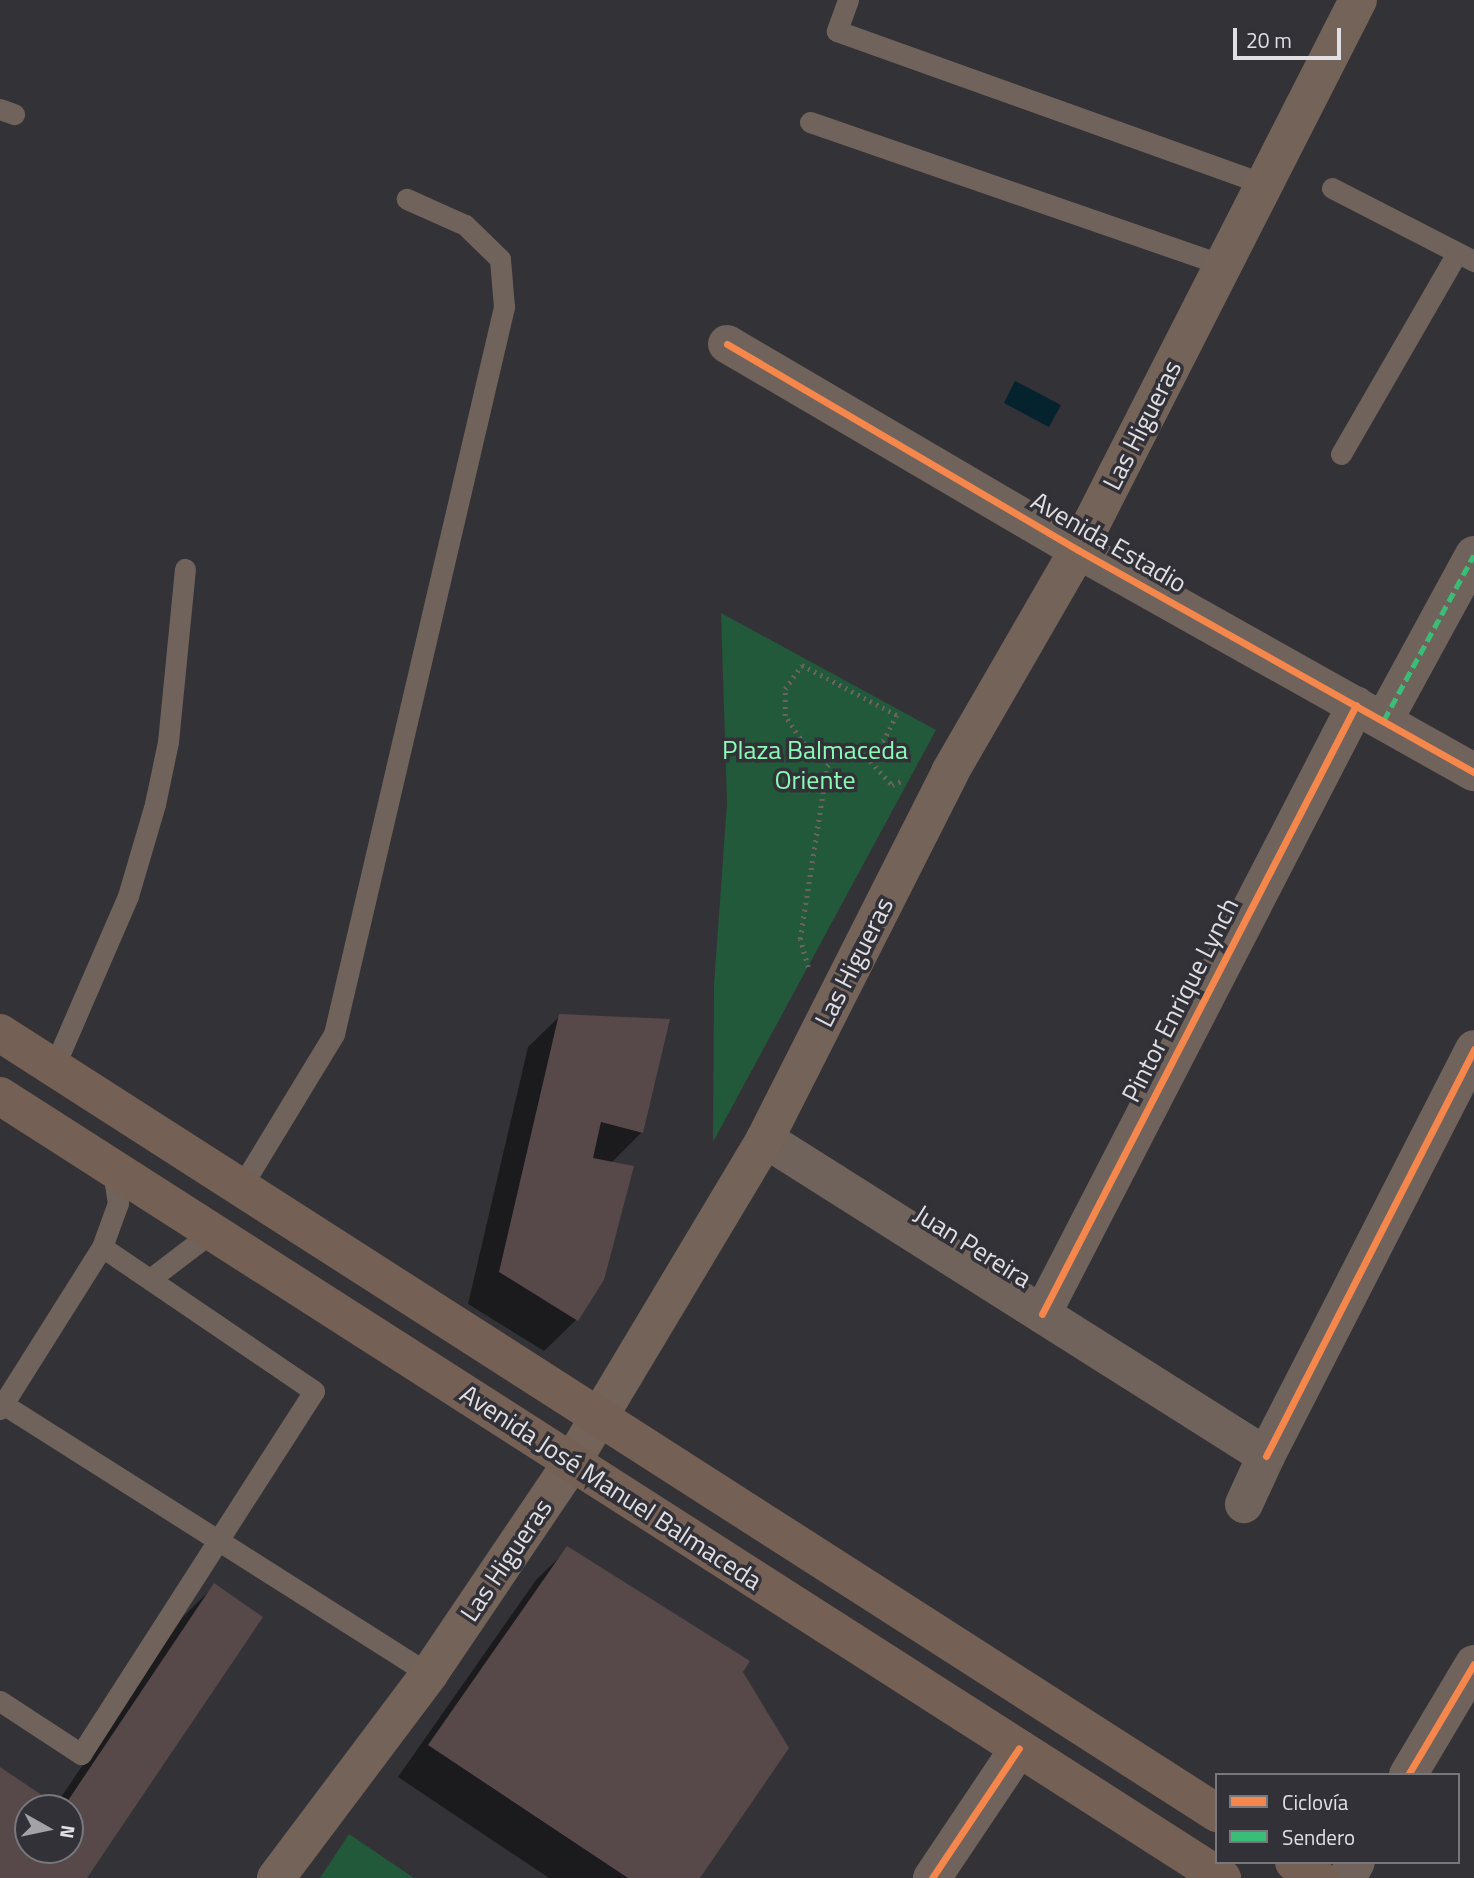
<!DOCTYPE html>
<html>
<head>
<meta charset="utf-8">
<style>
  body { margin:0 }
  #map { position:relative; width:1474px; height:1878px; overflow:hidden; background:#333236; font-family:"Titillium Web",sans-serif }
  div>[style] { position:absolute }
  .green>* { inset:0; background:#23593b }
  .water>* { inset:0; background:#05232e }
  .shadow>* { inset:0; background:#0007 }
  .building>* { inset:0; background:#57484a }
  .path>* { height:4.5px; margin-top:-2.25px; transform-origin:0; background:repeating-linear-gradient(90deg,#6b6360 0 2px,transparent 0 7px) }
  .lane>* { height:21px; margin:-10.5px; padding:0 10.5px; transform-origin:10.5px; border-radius:10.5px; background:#70635b }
  .street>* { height:38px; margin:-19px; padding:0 19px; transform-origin:19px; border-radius:19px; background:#70635b }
  .secondary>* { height:38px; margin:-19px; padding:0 19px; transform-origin:19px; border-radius:19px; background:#736358 }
  .primary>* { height:38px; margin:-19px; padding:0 19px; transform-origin:19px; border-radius:19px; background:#746054 }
  .quiet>* { height:5px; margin-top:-2.5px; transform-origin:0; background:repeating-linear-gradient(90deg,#3abd76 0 10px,transparent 0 15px) }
  .cycleway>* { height:7px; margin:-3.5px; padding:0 3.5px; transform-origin:3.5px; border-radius:3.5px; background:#f5874c }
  span { translate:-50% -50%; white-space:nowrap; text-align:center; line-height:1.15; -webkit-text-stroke:7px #323137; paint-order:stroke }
  .street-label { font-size:26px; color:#e0dfe3 }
  .park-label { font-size:26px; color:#8afbb6 }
  .legend { position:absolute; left:1215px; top:1773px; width:245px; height:91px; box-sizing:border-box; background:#323137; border:2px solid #78777c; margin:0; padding:9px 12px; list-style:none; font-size:21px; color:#e0dfe3 }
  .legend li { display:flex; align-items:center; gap:14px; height:35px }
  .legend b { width:35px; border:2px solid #78777c }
  .north { position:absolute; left:14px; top:1794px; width:70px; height:70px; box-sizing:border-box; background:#323137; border:2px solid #78777c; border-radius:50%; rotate:99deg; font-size:19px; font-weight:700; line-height:28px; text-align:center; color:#e0dfe3 }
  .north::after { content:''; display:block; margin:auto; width:24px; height:32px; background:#a3a2a6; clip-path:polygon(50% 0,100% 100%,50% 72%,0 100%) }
  .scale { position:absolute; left:1233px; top:28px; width:108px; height:32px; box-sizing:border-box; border:4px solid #e0dfe3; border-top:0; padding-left:9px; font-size:21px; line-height:24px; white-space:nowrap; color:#e0dfe3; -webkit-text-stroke:5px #323137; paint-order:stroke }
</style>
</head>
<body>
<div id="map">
  <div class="green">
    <div style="clip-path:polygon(721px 613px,936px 730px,713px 1142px,714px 985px,727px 803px)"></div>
    <div style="clip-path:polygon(349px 1834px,414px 1878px,320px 1878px)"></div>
  </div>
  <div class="water">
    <div style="clip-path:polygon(1015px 381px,1061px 405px,1049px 427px,1004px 403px)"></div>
  </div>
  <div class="shadow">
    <div style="clip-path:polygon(560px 1016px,642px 1132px,611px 1163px,576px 1320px,544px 1351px,468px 1304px,528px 1047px)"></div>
    <div style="clip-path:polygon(568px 1549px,741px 1672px,698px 1878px,549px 1878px,398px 1777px,536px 1580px)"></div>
    <div style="clip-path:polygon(evenodd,214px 1586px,85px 1878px,0 1878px,0 1769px,55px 1806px,183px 1617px,214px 1586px,28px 1808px,70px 1808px,70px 1850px,28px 1850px,28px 1808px)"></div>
  </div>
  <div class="building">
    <div style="clip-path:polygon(559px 1014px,670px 1019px,643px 1133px,601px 1122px,593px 1158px,634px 1166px,604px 1280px,578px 1321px,499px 1272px)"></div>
    <div style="clip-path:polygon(567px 1546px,750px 1661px,743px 1672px,789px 1748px,700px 1878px,628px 1878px,428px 1745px)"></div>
    <div style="clip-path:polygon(214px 1583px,263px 1617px,87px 1878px,0 1878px,0 1767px,61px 1808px,28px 1808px,28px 1850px,70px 1850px,70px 1808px,63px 1808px)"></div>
  </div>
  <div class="path">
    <div style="left:832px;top:761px;width:26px;rotate:-155deg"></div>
    <div style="left:808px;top:750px;width:41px;rotate:-124.1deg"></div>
    <div style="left:785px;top:716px;width:27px;rotate:-90deg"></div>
    <div style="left:785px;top:689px;width:29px;rotate:-55deg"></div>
    <div style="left:802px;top:665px;width:107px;rotate:27.8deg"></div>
    <div style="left:897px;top:715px;width:28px;rotate:117deg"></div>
    <div style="left:884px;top:740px;width:24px;rotate:138deg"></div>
    <div style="left:808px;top:967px;width:29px;rotate:-106deg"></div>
    <div style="left:800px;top:939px;width:175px;rotate:-81.1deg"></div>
    <div style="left:827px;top:766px;width:22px;rotate:-47deg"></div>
    <div style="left:842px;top:750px;width:25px;rotate:14deg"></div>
    <div style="left:866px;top:756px;width:39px;rotate:48deg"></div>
    <div style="left:892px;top:785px;width:13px;rotate:-23deg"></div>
  </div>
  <div class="lane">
    <div style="left:848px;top:0;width:33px;rotate:110deg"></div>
    <div style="left:837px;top:31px;width:454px;rotate:19.7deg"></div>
    <div style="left:0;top:109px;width:15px;rotate:20deg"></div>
    <div style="left:810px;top:122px;width:438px;rotate:19.1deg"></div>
    <div style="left:1332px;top:188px;width:160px;rotate:27.2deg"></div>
    <div style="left:1341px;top:454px;width:232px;rotate:-60deg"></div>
    <div style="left:54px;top:1067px;width:186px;rotate:-66.6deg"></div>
    <div style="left:128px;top:896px;width:96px;rotate:-73.6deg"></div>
    <div style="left:155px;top:804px;width:63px;rotate:-78.2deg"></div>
    <div style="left:168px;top:742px;width:174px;rotate:-84.4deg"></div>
    <div style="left:241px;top:1187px;width:179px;rotate:-58.7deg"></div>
    <div style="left:334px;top:1034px;width:747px;rotate:-76.84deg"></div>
    <div style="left:504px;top:307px;width:48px;rotate:-94.8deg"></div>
    <div style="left:500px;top:259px;width:49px;rotate:-135.8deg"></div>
    <div style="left:465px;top:225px;width:64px;rotate:-155.9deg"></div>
    <div style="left:150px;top:1279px;width:79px;rotate:-37.3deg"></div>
    <div style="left:3px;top:1404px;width:504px;rotate:32.37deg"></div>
    <div style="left:0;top:1409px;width:191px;rotate:-57.8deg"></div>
    <div style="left:102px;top:1247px;width:47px;rotate:-70deg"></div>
    <div style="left:118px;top:1203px;width:36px;rotate:-99deg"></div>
    <div style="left:0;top:1701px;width:97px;rotate:33.2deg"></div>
    <div style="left:81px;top:1754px;width:431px;rotate:-57.3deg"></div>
    <div style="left:314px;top:1391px;width:256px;rotate:-145.8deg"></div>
  </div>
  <div class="street">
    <div style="left:727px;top:344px;width:407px;rotate:30.4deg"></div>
    <div style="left:1078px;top:550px;width:454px;rotate:29.3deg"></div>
    <div style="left:1384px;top:720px;width:188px;rotate:-61.4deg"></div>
    <div style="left:765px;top:1139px;width:593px;rotate:32.32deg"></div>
    <div style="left:1266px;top:1456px;width:53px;rotate:114.6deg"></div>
    <div style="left:1042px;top:1314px;width:685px;rotate:-62.72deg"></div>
    <div style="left:1266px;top:1456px;width:457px;rotate:-62.9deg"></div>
    <div style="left:1408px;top:1775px;width:129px;rotate:-59.3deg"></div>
    <div style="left:932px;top:1878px;width:156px;rotate:-56.2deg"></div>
    <div style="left:1347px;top:1878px;width:18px;rotate:-61deg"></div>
  </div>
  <div class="secondary">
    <div style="left:276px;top:1878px;width:255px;rotate:-53.1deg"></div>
    <div style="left:429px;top:1674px;width:256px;rotate:-56deg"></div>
    <div style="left:572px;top:1462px;width:376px;rotate:-59.1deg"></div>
    <div style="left:765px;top:1139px;width:411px;rotate:-63.2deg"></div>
    <div style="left:950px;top:772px;width:256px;rotate:-60deg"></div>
    <div style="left:1078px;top:550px;width:617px;rotate:-63.02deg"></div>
  </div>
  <div class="primary">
    <div style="left:0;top:1033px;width:1446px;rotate:32.66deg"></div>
    <div style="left:0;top:1096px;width:1451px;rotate:32.62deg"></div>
    <div style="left:1294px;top:1862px;width:29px;rotate:34deg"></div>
  </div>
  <div class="quiet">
    <div style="left:1384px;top:720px;width:188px;rotate:-61.4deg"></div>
  </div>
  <div class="cycleway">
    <div style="left:727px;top:344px;width:407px;rotate:30.4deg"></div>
    <div style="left:1078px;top:550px;width:454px;rotate:29.3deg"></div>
    <div style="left:1042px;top:1314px;width:685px;rotate:-62.72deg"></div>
    <div style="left:1266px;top:1456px;width:457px;rotate:-62.9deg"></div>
    <div style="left:1408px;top:1775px;width:129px;rotate:-59.3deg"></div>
    <div style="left:932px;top:1878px;width:156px;rotate:-56.2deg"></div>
  </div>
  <div class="street-label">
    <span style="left:1142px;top:425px;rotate:-63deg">Las Higueras</span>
    <span style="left:1109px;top:542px;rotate:30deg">Avenida Estadio</span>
    <span style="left:854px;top:962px;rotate:-63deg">Las Higueras</span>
    <span style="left:1180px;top:1000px;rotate:-63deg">Pintor Enrique Lynch</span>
    <span style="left:973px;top:1246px;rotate:32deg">Juan Pereira</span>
    <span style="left:611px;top:1487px;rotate:33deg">Avenida José Manuel Balmaceda</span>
    <span style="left:506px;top:1560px;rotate:-56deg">Las Higueras</span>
  </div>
  <div class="park-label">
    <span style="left:815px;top:765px">Plaza Balmaceda<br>Oriente</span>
  </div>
  <ul class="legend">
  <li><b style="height:9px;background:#f5874c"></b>Ciclovía</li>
  <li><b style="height:9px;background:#3abd76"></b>Sendero</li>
  </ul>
  <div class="north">N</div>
  <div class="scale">20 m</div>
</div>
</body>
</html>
